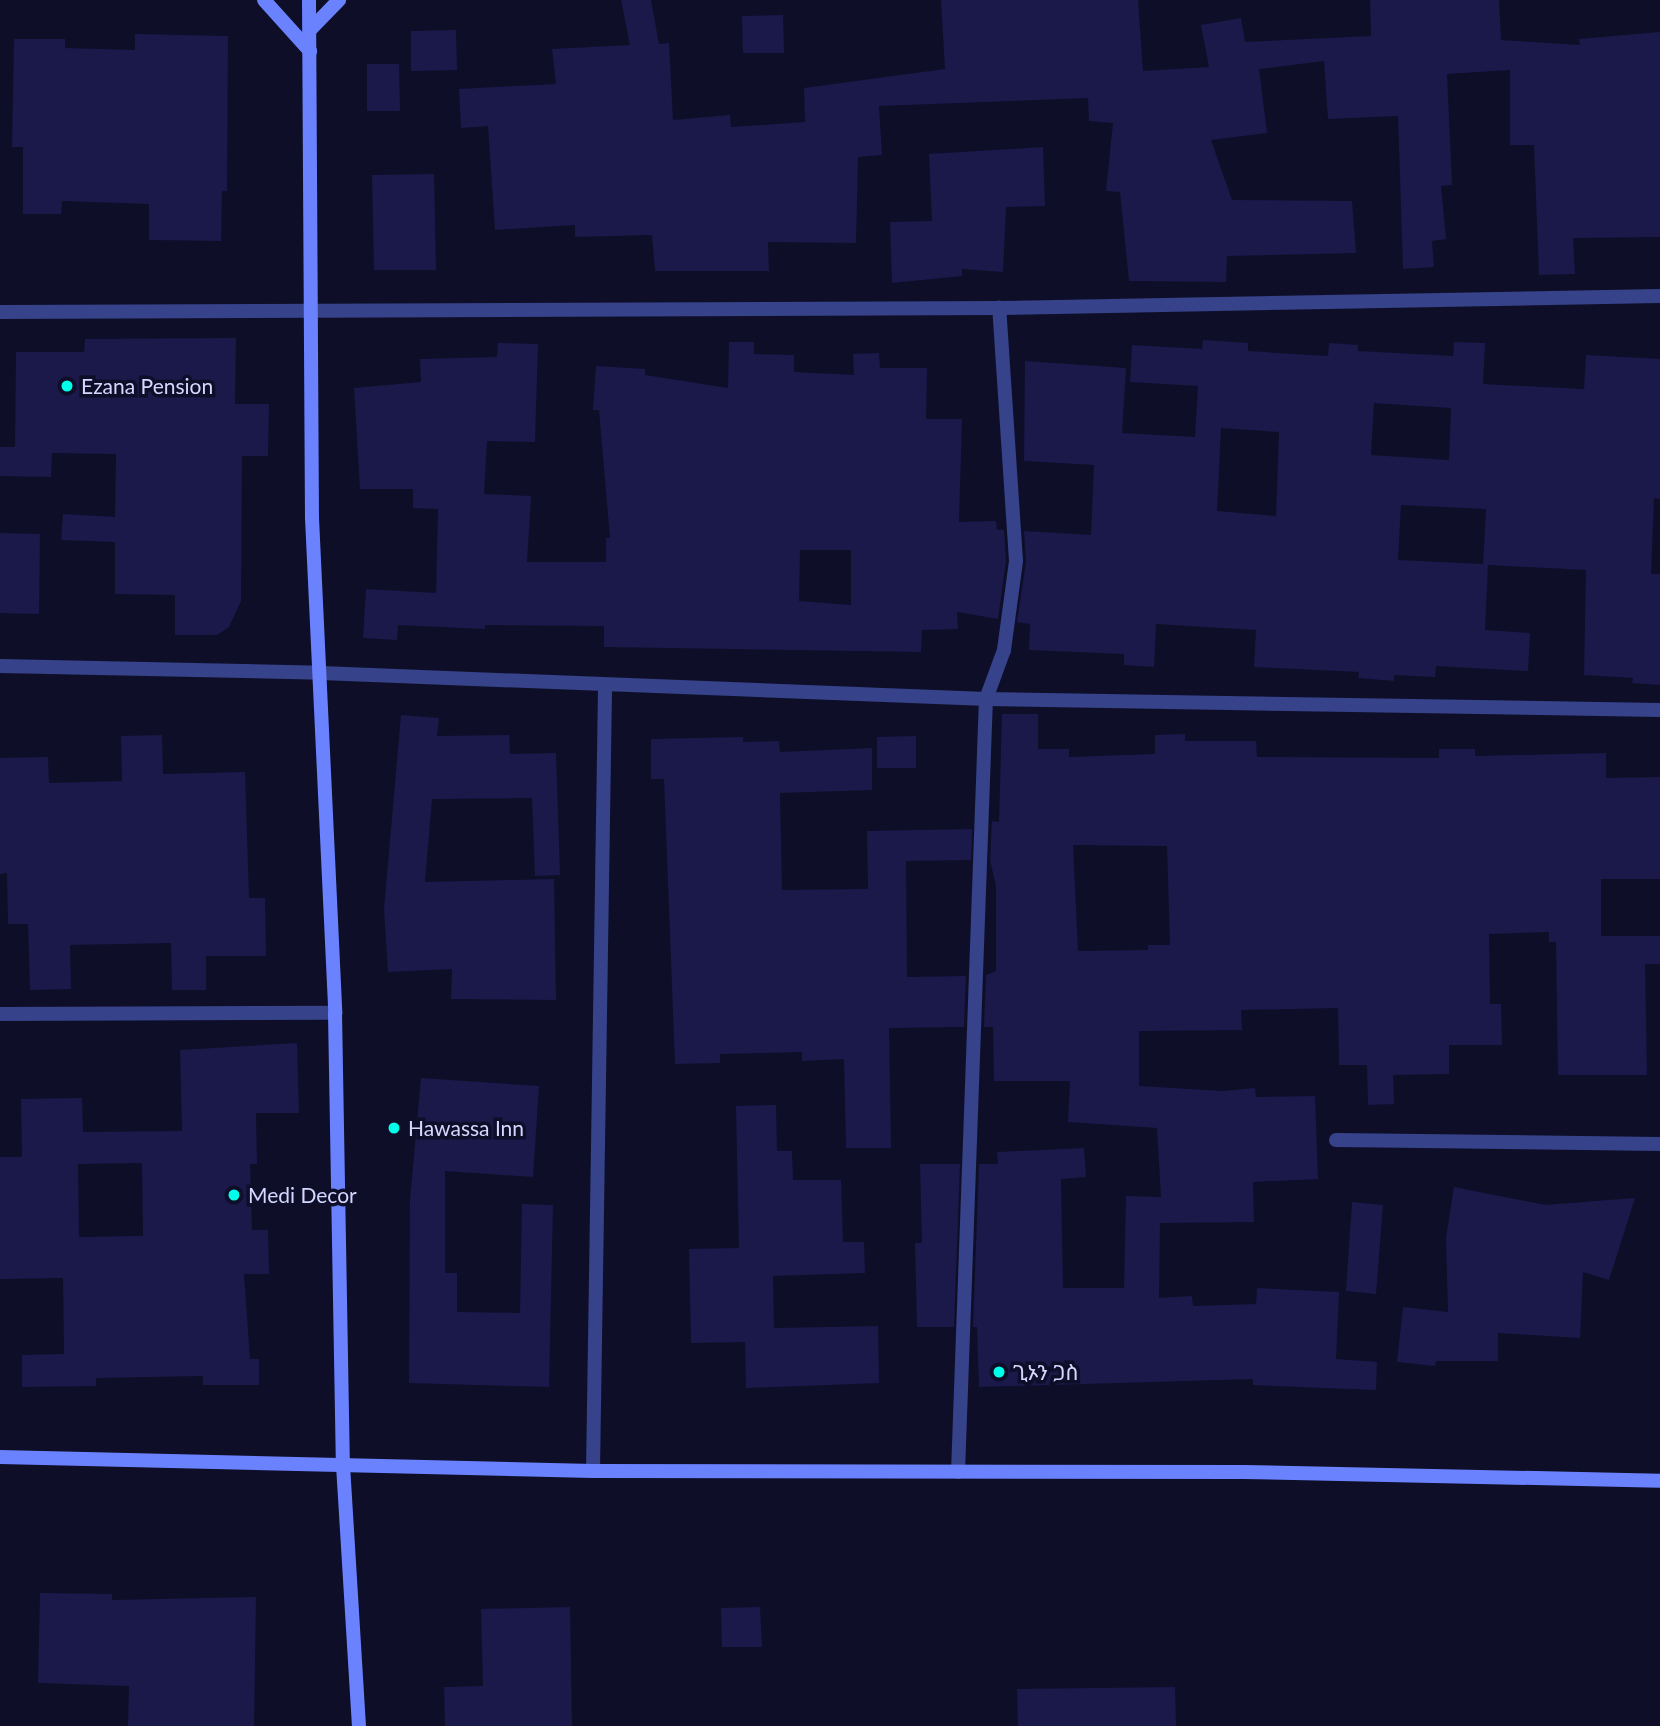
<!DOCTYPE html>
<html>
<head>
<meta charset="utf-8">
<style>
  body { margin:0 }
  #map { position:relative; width:1660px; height:1726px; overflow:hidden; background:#0e0e28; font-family:Lato,"Noto Sans Ethiopic",sans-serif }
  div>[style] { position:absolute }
  .building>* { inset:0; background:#1a194a }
  .street>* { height:14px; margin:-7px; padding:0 7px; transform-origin:7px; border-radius:7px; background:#364289 }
  .secondary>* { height:14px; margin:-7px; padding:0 7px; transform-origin:7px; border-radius:7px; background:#6b82ff }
  .dots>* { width:19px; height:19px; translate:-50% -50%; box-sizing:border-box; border:4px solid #0e0e28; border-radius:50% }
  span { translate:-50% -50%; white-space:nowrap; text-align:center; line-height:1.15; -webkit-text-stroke:7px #0e0e28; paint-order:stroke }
  .poi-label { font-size:21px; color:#d4d7ff }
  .left { translate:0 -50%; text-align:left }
</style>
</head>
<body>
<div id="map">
  <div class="building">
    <div style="clip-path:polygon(621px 0,651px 0,659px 44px,669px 43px,673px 120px,730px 115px,731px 127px,805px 122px,804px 88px,945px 69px,941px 0,1138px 0,1143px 71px,1209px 67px,1201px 25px,1241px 18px,1245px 42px,1371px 36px,1370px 0,1499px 0,1501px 40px,1580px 45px,1579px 39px,1660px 32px,1660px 237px,1573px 238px,1575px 274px,1539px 275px,1534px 145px,1510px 145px,1510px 70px,1447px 74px,1452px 185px,1441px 186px,1446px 239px,1432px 241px,1434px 267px,1403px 269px,1398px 116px,1328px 119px,1324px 61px,1259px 69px,1267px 133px,1211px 140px,1232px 200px,1352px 201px,1356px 253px,1227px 256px,1226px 282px,1129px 281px,1120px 192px,1106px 191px,1113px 123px,1089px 121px,1088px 98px,879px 106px,882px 155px,858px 157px,856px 243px,768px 242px,769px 271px,655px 271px,652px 235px,575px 237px,575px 225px,495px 230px,488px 126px,461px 128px,459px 89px,556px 84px,552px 49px,630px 45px)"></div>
    <div style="clip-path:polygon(783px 15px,784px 53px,743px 53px,742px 16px)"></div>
    <div style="clip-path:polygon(456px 30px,457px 70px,411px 71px,411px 31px)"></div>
    <div style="clip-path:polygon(135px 34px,228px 36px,227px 191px,222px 191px,221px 241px,149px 240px,149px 204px,62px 201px,61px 214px,23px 214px,23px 147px,12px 147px,14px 39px,65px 39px,65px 48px,135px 50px)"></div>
    <div style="clip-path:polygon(367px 64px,399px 64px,400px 111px,367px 111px)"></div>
    <div style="clip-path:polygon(1043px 147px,1045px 206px,1006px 207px,1003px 272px,962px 269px,962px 276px,892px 283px,890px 222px,932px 221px,929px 154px)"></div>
    <div style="clip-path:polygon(434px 174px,436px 270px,374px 270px,372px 175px)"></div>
    <div style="clip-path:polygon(236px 338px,235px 404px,269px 404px,268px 456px,242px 456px,241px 601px,229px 627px,217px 635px,175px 635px,175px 595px,115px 594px,115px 542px,61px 540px,63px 514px,115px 517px,116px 454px,52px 453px,51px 477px,0 476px,0 447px,15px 447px,16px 352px,84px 352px,85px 339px)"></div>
    <div style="clip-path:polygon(evenodd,1203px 340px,1248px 343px,1248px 351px,1328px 356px,1329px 343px,1358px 345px,1358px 351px,1453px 356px,1454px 342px,1485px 343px,1483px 384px,1584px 389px,1586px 355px,1660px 359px,1660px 499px,1654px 498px,1651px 574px,1660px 574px,1660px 685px,1632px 683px,1633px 678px,1584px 675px,1586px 570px,1488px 565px,1485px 630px,1530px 633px,1528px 671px,1436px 666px,1435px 677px,1394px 675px,1394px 681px,1358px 678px,1359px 672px,1254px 667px,1256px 630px,1156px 624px,1154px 667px,1124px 665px,1124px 654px,1029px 650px,1030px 624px,1017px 622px,1026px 562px,1024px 531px,1091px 535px,1094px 465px,1024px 461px,1025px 361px,1126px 368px,1122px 433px,1195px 437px,1198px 386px,1130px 382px,1132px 345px,1202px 349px,1203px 340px,1374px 403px,1451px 408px,1449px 460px,1371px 455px,1374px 403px,1203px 340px,1221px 428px,1279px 432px,1276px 516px,1217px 511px,1221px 428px,1203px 340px,1401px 505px,1486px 509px,1483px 564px,1398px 560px,1401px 505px)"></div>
    <div style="clip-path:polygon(evenodd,729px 342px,754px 342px,754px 354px,794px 355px,794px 372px,854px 375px,853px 354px,879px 353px,880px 368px,927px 368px,926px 419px,962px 419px,959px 522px,996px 521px,997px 530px,1004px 530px,1006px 561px,998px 619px,957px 612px,958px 629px,922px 630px,921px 652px,604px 647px,604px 626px,485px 625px,485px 629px,398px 625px,397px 640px,363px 638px,366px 589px,436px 593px,438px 509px,413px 508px,413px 489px,360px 489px,354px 388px,421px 382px,420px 359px,497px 357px,498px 343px,538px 344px,535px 442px,487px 441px,484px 494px,531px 496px,527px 562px,606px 562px,606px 538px,610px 538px,599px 410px,593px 410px,596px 366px,645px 369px,645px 375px,728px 388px,729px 342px,800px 550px,851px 550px,851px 605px,799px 601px,800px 550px)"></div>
    <div style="clip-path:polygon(0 533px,40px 534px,39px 614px,0 613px)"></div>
    <div style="clip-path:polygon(evenodd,1002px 714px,1038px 714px,1038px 749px,1069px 749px,1069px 757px,1155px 754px,1155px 735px,1185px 734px,1185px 741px,1256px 741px,1257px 757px,1439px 758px,1439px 749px,1475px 749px,1475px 756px,1606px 753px,1606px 778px,1660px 777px,1660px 879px,1601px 879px,1601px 936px,1660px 936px,1660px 964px,1645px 964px,1647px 1075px,1558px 1075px,1556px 942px,1549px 942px,1549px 932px,1489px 934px,1490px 1004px,1501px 1004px,1502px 1045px,1449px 1045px,1449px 1074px,1393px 1075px,1394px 1104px,1368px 1105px,1367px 1065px,1339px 1065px,1338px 1008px,1241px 1010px,1242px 1030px,1139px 1031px,1139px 1086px,1223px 1091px,1255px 1088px,1256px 1097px,1315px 1096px,1318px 1179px,1253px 1182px,1254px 1222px,1160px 1223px,1159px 1298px,1192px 1296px,1193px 1306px,1256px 1304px,1257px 1288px,1339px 1292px,1336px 1359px,1377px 1362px,1376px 1390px,1253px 1385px,1253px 1379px,979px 1387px,977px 1327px,973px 1327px,979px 1164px,998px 1164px,997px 1152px,1084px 1148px,1086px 1177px,1061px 1179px,1063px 1288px,1124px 1288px,1126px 1196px,1161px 1197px,1157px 1128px,1068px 1122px,1070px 1081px,994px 1081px,993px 1027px,984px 1027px,986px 975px,996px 971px,996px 886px,990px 860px,992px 821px,999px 822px,1002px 714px,1073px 845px,1167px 846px,1170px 945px,1148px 945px,1148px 950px,1078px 951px,1073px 845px)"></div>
    <div style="clip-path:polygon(401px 715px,439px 718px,437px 736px,509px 735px,510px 754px,556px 753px,560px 875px,535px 876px,532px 798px,432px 799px,425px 882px,554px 879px,556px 1000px,451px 999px,452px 969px,388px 972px,384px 909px)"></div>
    <div style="clip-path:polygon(162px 735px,163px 774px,245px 772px,249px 898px,265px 898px,266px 956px,206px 956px,206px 990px,172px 990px,171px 943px,70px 945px,71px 989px,30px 990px,28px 924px,8px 924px,7px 873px,0 874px,0 758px,48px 757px,49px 783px,122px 781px,121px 736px)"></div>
    <div style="clip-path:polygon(916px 736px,916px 768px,877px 768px,877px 737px)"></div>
    <div style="clip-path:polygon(743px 737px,743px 742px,779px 741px,780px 752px,872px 748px,872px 790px,780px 793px,782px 890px,868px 889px,867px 831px,972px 829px,971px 860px,906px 861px,907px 977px,966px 976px,964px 1027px,889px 1028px,891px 1148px,846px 1148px,844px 1059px,802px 1061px,802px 1052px,720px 1054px,720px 1063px,675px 1064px,664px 779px,651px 779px,651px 739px)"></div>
    <div style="clip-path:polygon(evenodd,297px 1043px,299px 1113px,256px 1113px,257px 1164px,250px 1164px,252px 1230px,268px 1230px,269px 1274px,244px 1274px,250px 1359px,259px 1359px,259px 1385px,203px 1385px,203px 1376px,96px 1378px,96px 1386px,22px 1387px,22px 1355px,64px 1354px,63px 1278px,0 1279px,0 1157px,22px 1157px,21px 1099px,82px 1098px,83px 1132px,182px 1131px,180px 1050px,297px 1043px,142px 1163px,143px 1236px,79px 1237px,78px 1164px,142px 1163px)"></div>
    <div style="clip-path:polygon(421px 1078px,539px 1086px,533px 1177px,445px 1171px,445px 1273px,457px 1273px,457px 1312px,520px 1313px,522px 1204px,553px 1205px,549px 1387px,409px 1383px,410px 1200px)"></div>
    <div style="clip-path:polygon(776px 1105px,777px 1151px,792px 1151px,793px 1180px,841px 1180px,843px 1242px,864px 1242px,865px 1273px,773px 1276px,774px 1328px,878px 1326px,879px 1383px,746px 1388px,745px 1342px,691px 1343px,689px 1249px,739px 1248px,736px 1106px)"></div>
    <div style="clip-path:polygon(920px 1164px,960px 1164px,954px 1327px,917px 1327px,915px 1243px,922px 1243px)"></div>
    <div style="clip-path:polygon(1454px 1187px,1545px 1205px,1635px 1198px,1609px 1280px,1583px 1272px,1580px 1338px,1498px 1333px,1498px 1361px,1436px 1361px,1435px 1366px,1397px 1362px,1403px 1307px,1448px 1312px,1446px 1238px)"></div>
    <div style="clip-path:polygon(1352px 1202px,1383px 1205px,1376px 1294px,1346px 1291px)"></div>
    <div style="clip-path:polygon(40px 1593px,112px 1594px,112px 1600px,256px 1597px,254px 1726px,128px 1726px,129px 1686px,38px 1683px)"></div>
    <div style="clip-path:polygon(570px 1607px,572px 1726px,445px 1726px,444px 1687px,483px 1686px,481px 1609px)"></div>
    <div style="clip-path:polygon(760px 1607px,762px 1647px,722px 1647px,721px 1608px)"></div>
    <div style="clip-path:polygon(1175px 1687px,1176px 1726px,1018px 1726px,1017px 1689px)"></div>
  </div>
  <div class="street">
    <div style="left:0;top:312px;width:999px;rotate:-0.23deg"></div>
    <div style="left:999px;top:308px;width:661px;rotate:-1.04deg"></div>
    <div style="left:0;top:666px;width:321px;rotate:1.2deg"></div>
    <div style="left:321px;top:673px;width:666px;rotate:2.24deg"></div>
    <div style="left:986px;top:699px;width:674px;rotate:0.94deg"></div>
    <div style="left:0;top:1014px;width:335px;rotate:-0.2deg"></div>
    <div style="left:1336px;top:1140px;width:324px;rotate:0.7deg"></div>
    <div style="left:593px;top:1471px;width:783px;rotate:-89.12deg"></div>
    <div style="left:958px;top:1472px;width:774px;rotate:-87.93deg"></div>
    <div style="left:986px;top:699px;width:52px;rotate:-69.8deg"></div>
    <div style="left:1004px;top:650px;width:90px;rotate:-82.3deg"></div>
    <div style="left:1016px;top:561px;width:254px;rotate:-93.8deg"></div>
  </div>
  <div class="secondary">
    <div style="left:264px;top:0;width:69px;rotate:48deg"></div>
    <div style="left:309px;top:0;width:518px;rotate:89.67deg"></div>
    <div style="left:312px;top:518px;width:496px;rotate:87.3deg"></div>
    <div style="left:335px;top:1013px;width:452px;rotate:89deg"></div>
    <div style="left:343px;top:1465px;width:261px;rotate:86.5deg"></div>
    <div style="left:310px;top:30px;width:42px;rotate:-46deg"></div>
    <div style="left:0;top:1457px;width:593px;rotate:1.35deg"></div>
    <div style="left:593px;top:1471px;width:651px;rotate:0.09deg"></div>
    <div style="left:1244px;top:1472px;width:416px;rotate:1.2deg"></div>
  </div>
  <div class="dots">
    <div style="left:67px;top:386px;background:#00ffeb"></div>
    <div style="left:394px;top:1128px;background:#00ffeb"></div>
    <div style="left:234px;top:1195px;background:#00ffeb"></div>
    <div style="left:999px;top:1372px;background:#00ffeb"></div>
  </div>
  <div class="poi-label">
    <span class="left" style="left:81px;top:386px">Ezana Pension</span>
    <span class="left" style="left:408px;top:1128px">Hawassa Inn</span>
    <span class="left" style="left:248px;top:1195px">Medi Decor</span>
    <span class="left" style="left:1013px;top:1372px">ጊኦን ጋስ</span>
  </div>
</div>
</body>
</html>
